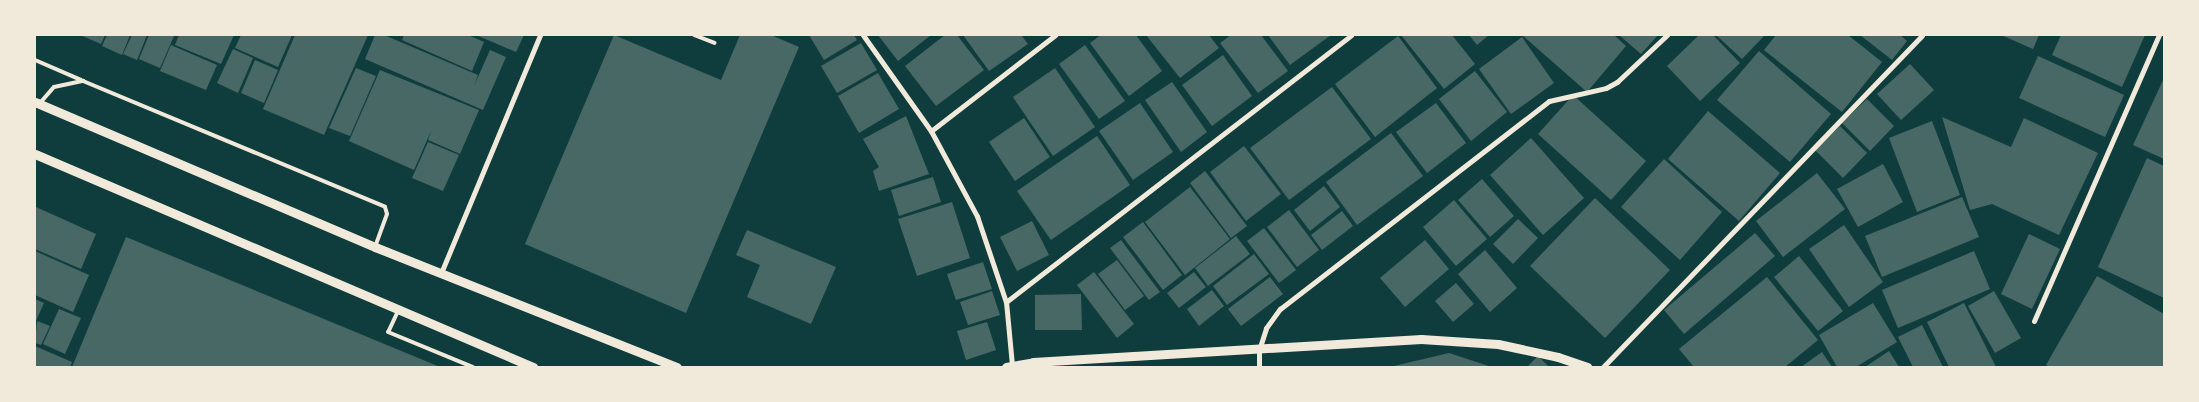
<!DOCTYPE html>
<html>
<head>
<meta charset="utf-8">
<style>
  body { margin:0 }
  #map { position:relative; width:2199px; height:402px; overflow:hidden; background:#0f3d3e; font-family:"Work Sans",sans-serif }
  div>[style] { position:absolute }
  .building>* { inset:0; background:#486865 }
  .service>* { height:4px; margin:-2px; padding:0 2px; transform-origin:2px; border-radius:2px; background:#f1e9da }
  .minor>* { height:5px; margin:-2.5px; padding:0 2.5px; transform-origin:2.5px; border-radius:2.5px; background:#f1e9da }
  .tertiary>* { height:9px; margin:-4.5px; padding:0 4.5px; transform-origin:4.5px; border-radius:4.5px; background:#f1e9da }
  span { translate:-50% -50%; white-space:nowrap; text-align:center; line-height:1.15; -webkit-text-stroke:5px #f1e9da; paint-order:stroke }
  .frame { position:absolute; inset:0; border:36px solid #f1e9da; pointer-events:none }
</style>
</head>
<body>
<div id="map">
  <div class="building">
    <div style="clip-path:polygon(80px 35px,105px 35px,101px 44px)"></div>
    <div style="clip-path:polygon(107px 35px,130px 35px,122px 55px,102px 46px)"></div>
    <div style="clip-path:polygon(132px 35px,147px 35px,137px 60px,123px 54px)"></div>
    <div style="clip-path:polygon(149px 35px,174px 36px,160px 68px,139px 59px)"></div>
    <div style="clip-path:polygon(179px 35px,234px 35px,221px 64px,175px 45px)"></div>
    <div style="clip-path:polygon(241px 35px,292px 35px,278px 67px,235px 48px)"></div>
    <div style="clip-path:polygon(295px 35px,368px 35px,324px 135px,263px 109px)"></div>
    <div style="clip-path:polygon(375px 35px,384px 35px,478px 75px,474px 86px,490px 50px,506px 57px,483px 110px,365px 59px)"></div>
    <div style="clip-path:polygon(404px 35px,468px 35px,484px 42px,472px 71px,402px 40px)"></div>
    <div style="clip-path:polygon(476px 35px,524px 35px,516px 52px)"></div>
    <div style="clip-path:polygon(614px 35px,721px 80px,740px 35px,771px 35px,799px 47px,686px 313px,525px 244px)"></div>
    <div style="clip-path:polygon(809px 35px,854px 35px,857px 40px,824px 60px)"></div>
    <div style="clip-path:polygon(878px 35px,931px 35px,898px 61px)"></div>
    <div style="clip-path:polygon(945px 35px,957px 35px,984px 70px,936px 106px,905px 66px)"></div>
    <div style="clip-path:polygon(963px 35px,1021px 35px,1028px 44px,989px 71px)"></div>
    <div style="clip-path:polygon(1101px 35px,1136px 35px,1162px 71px,1129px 96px,1090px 43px)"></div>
    <div style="clip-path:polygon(1146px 35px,1209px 35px,1219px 48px,1180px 78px)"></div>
    <div style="clip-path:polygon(1231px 35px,1261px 35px,1288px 71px,1258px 93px,1220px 43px)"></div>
    <div style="clip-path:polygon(1268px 35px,1331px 35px,1290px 65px)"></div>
    <div style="clip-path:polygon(1401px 35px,1452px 35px,1475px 64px,1444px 89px)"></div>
    <div style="clip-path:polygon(1469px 35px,1489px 35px,1477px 45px)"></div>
    <div style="clip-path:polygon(1522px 35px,1614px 35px,1626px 46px,1587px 92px)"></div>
    <div style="clip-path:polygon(1619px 35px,1658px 35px,1641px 54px)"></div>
    <div style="clip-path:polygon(1699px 35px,1713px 35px,1740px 63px,1700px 101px,1667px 66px)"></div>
    <div style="clip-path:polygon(1716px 35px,1765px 35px,1742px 59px)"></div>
    <div style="clip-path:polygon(1776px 35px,1848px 35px,1882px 62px,1842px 112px,1764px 50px)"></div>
    <div style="clip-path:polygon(1860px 35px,1900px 35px,1907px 41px,1892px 60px)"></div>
    <div style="clip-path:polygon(2001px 35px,2039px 35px,2033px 49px)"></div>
    <div style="clip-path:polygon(2061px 35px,2145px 35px,2122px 87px,2052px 55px)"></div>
    <div style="clip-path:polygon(1398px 36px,1437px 88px,1375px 137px,1335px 84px)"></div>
    <div style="clip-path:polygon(1522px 37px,1554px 83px,1511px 114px,1479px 69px)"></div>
    <div style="clip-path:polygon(861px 43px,877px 70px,837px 93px,821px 66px)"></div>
    <div style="clip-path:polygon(171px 45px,217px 65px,206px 90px,160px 71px)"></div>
    <div style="clip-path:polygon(1085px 45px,1125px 101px,1099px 119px,1059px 64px)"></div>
    <div style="clip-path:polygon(233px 49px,253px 58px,238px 93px,217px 83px)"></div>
    <div style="clip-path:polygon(1759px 51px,1831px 114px,1790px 162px,1717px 100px)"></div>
    <div style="clip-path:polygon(1223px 55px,1252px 96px,1212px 126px,1182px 85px)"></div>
    <div style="clip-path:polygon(2038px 56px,2124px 95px,2105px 137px,2019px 98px)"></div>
    <div style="clip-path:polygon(255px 60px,278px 70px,264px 103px,241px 93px)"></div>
    <div style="clip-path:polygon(1910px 64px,1934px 90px,1901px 120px,1877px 94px)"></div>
    <div style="clip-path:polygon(356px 68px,376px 76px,350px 136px,329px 128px)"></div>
    <div style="clip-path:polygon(1055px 68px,1095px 127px,1053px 156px,1013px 97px)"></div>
    <div style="clip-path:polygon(380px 70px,479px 110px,460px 154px,428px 140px,431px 131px,414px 170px,349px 141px)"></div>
    <div style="clip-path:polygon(1475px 71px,1507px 112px,1471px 141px,1439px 99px)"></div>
    <div style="clip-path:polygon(878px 73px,899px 109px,859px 133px,838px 96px)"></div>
    <div style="clip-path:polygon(2164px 78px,2164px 159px,2133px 145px)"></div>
    <div style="clip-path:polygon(1172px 82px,1207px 132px,1181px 152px,1145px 100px)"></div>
    <div style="clip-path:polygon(1332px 87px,1371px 139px,1289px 200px,1250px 148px)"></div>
    <div style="clip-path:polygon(1573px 95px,1646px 161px,1611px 200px,1538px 134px)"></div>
    <div style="clip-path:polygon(1867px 99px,1894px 126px,1870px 151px,1842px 123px)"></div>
    <div style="clip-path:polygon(1140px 103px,1173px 152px,1133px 180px,1099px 131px)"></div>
    <div style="clip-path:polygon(1436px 103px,1466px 143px,1427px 173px,1396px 132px)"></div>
    <div style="clip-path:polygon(1708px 111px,1780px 173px,1739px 221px,1668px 159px)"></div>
    <div style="clip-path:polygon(906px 116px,929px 174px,879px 191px,873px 171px,879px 167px,863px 139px)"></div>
    <div style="clip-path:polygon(1942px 117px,2011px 147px,2024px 118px,2098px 153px,2059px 235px,1992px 204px,1970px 210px)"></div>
    <div style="clip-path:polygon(1024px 118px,1050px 157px,1015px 181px,989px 142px)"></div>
    <div style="clip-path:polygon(1932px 121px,1960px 195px,1917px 212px,1889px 138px)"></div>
    <div style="clip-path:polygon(1840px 126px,1867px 153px,1843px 178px,1815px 150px)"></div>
    <div style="clip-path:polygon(1391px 133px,1423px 176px,1357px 225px,1326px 182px)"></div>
    <div style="clip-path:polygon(1097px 136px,1130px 185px,1051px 240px,1017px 191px)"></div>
    <div style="clip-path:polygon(1531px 138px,1584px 198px,1543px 235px,1490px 175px)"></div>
    <div style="clip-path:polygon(428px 142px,459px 155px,443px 191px,412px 178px)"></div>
    <div style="clip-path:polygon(1244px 146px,1281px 194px,1246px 221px,1210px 172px)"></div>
    <div style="clip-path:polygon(2147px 158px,2164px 166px,2164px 298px,2098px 267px)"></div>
    <div style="clip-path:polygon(1664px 159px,1722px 212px,1680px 260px,1621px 207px)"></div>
    <div style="clip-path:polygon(1883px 164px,1903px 202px,1858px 227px,1837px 189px)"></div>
    <div style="clip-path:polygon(1205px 171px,1247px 226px,1231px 238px,1190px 183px)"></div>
    <div style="clip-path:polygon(1817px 173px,1845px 209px,1783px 257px,1756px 221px)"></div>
    <div style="clip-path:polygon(933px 177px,941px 202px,899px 216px,891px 190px)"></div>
    <div style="clip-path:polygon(1482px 179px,1514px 216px,1490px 237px,1458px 200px)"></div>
    <div style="clip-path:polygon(1324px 186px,1340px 207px,1310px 231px,1294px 210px)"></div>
    <div style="clip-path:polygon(1190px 187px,1230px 239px,1185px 275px,1145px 222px)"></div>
    <div style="clip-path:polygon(1962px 197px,1979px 237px,1882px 277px,1865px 236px)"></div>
    <div style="clip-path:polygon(1595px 198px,1670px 270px,1605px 338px,1530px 266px)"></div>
    <div style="clip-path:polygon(1454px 200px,1487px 239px,1456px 266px,1423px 227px)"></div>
    <div style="clip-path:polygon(952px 202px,970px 258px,917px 276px,898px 219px)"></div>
    <div style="clip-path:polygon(36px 207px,96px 234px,81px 269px,35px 249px)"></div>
    <div style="clip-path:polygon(1289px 210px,1319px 250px,1297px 267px,1267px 227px)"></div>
    <div style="clip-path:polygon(1342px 211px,1353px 226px,1322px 250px,1311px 235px)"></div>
    <div style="clip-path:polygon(1518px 219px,1538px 238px,1513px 264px,1493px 244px)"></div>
    <div style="clip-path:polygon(1032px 221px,1049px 255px,1017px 271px,1000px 237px)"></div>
    <div style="clip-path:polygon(1143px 222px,1182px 275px,1163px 290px,1123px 237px)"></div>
    <div style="clip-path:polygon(1844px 225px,1883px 282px,1849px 307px,1809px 249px)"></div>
    <div style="clip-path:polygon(1264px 228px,1296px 270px,1279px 283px,1247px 241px)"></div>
    <div style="clip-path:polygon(747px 230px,836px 267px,811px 324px,747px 297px,760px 265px,736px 255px)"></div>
    <div style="clip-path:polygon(1755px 233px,1775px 256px,1684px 334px,1664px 310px)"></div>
    <div style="clip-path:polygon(2029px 234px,2060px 249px,2032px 309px,2001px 294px)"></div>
    <div style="clip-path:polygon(1236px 236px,1250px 254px,1208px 286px,1195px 268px)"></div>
    <div style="clip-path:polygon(126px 237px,440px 367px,72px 367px)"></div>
    <div style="clip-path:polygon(1121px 240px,1160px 292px,1149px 300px,1110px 248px)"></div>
    <div style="clip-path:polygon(1425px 240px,1449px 269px,1405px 307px,1380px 278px)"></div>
    <div style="clip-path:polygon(1485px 250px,1517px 288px,1490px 312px,1458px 274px)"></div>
    <div style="clip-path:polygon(35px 251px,89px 275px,73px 312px,35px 295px)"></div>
    <div style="clip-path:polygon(1974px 251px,1990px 289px,1898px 328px,1882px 290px)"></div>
    <div style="clip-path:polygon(1254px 254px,1269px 274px,1227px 305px,1213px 286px)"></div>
    <div style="clip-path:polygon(1799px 256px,1843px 311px,1818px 331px,1774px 277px)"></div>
    <div style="clip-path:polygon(1117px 260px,1144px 296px,1125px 310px,1098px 274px)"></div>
    <div style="clip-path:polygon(983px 262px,992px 289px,956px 300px,947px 274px)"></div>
    <div style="clip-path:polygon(1094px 272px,1134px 324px,1117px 338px,1077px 285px)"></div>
    <div style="clip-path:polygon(1194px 272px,1206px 287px,1179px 308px,1167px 293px)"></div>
    <div style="clip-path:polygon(2097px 276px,2164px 314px,2164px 367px,2050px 367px,2046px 365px)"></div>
    <div style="clip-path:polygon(1270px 277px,1283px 294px,1241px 326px,1228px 309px)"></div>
    <div style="clip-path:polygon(1767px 277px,1818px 340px,1785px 367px,1694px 367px,1679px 349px)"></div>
    <div style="clip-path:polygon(1456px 283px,1474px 304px,1453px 322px,1435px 301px)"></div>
    <div style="clip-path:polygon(1212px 290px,1224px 306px,1199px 326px,1187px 309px)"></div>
    <div style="clip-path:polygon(992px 291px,1000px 315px,968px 325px,960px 302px)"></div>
    <div style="clip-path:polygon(1994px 291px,2021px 338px,1995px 353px,1968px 306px)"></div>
    <div style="clip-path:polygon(1081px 294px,1082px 330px,1035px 330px,1035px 295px)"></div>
    <div style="clip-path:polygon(35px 299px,44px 303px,35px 323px)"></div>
    <div style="clip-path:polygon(1873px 303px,1897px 342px,1856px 367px,1837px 367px,1819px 335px)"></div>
    <div style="clip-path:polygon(1964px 303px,1996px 367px,1949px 367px,1927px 322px)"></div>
    <div style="clip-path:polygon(59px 309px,81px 318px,65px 354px,43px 344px)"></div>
    <div style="clip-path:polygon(37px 321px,50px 326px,41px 345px,35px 343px)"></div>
    <div style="clip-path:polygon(987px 322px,996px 350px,966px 360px,957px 331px)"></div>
    <div style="clip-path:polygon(1922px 325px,1943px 367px,1913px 367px,1898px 337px)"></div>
    <div style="clip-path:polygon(35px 346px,72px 362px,70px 367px,35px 367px)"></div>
    <div style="clip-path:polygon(1889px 351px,1899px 367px,1865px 367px)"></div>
    <div style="clip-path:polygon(1822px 352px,1832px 367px,1801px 367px)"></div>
    <div style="clip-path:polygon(1449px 353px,1492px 367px,1394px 367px,1394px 366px)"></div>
    <div style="clip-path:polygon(1538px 356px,1549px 367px,1527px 367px)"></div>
  </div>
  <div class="service">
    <div style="left:694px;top:35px;width:22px;rotate:21deg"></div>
    <div style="left:35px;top:60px;width:50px;rotate:23.5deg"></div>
    <div style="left:40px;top:103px;width:21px;rotate:-49deg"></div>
    <div style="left:54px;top:87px;width:30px;rotate:-12deg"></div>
    <div style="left:83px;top:81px;width:327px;rotate:22.6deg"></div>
    <div style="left:385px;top:207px;width:7px;rotate:74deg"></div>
    <div style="left:387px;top:214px;width:35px;rotate:110deg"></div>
    <div style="left:398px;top:311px;width:23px;rotate:115deg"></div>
    <div style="left:388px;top:332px;width:92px;rotate:22.4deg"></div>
  </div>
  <div class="minor">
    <div style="left:863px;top:35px;width:118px;rotate:54.7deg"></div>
    <div style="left:931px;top:131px;width:97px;rotate:61.6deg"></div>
    <div style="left:977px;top:216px;width:91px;rotate:71.4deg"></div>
    <div style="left:931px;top:131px;width:157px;rotate:-37.7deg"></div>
    <div style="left:441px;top:273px;width:258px;rotate:-67.4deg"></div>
    <div style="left:2034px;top:321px;width:312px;rotate:-66.4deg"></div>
    <div style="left:1012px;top:365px;width:63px;rotate:-95.4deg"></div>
    <div style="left:1006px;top:302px;width:436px;rotate:-37.7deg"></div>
    <div style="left:1259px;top:367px;width:17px;rotate:-90deg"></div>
    <div style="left:1259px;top:350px;width:23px;rotate:-72deg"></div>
    <div style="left:1266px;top:328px;width:24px;rotate:-54deg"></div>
    <div style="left:1280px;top:309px;width:340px;rotate:-37.7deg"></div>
    <div style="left:1549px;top:101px;width:58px;rotate:-12.8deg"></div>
    <div style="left:1606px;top:88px;width:13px;rotate:-29deg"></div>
    <div style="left:1617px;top:82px;width:69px;rotate:-43.2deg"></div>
    <div style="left:1603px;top:367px;width:460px;rotate:-46.1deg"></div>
  </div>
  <div class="tertiary">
    <div style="left:35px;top:102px;width:370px;rotate:23.1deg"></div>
    <div style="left:375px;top:247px;width:325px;rotate:21.7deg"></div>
    <div style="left:35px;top:154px;width:542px;rotate:23.16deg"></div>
    <div style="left:1006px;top:367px;width:27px;rotate:-10deg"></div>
    <div style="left:1033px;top:362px;width:389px;rotate:-3.4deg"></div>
    <div style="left:1421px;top:339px;width:77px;rotate:3.7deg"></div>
    <div style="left:1498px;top:344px;width:61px;rotate:12.2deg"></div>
    <div style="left:1558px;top:357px;width:31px;rotate:19deg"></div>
  </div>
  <div class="frame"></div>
</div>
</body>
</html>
